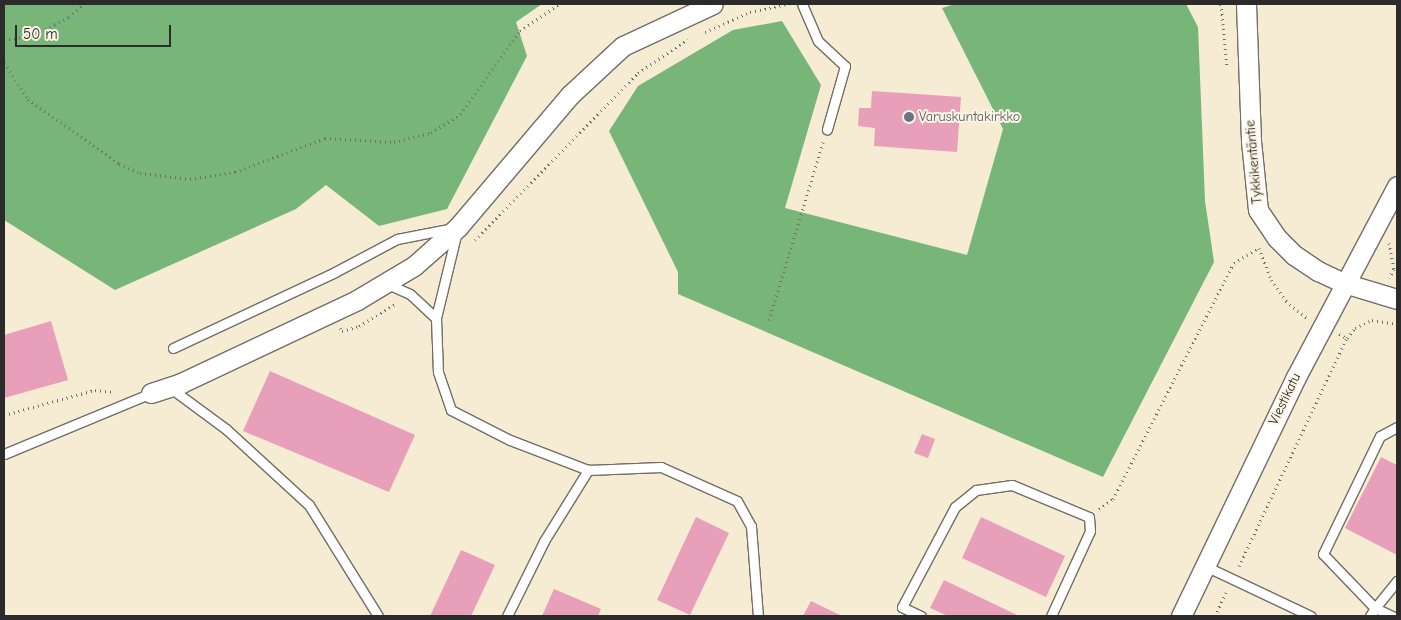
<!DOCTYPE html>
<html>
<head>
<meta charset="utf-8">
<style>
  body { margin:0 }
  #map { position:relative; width:1401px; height:620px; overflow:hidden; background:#f6ebd3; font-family:"Comic Neue",sans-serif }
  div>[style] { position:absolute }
  .forest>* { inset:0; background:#77b678 }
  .building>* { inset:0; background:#e89fba }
  .path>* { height:3px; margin-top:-1.5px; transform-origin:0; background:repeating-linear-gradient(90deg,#726e66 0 1px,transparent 0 5px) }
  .roads { filter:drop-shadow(1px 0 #726e66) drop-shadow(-1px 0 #726e66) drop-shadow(0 1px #726e66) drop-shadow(0 -1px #726e66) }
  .lane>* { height:9px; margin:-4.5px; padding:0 4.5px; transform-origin:4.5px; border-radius:4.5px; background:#fff }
  .street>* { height:19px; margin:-9.5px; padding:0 9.5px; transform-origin:9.5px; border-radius:9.5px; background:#fff }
  .dots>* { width:14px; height:14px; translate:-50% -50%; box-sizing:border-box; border:2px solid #fcf5e5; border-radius:50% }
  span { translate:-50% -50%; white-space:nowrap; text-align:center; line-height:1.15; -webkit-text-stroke:4px #fcf5e5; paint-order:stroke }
  .worship-label { font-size:14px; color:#5b616d }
  .left { translate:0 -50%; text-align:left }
  .street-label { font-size:14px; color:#2b2b2b }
  .frame { position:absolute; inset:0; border:5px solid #2b2b2b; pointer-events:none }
  .scale { position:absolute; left:15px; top:25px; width:156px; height:22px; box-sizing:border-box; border:2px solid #2b2b2b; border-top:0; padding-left:6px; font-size:15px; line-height:18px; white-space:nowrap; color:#2b2b2b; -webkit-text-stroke:4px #fcf5e5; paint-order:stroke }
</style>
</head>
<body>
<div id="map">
  <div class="forest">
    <div style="clip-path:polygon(4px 4px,542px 4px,516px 22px,527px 56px,447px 209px,379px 226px,326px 185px,296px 209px,115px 290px,4px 220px)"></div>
    <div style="clip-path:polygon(955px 4px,1186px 4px,1198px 27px,1205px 201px,1214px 262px,1103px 477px,678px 294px,678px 272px,609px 131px,638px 86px,733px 30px,782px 21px,821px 85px,785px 208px,967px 255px,1003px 129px,942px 8px)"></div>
  </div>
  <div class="building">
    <div style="clip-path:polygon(872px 91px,961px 97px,957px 152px,874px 146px,875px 128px,858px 126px,859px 108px,871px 108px)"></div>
    <div style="clip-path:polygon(51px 321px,68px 380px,4px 398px,4px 335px)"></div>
    <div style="clip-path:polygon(270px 371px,415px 435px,389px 492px,243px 431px)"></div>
    <div style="clip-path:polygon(922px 434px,935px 439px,928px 458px,914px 453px)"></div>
    <div style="clip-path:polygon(1381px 457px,1397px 465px,1397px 555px,1345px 528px)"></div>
    <div style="clip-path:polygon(696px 517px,729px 533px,690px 615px,657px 600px)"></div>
    <div style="clip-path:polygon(981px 517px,1065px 556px,1046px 597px,962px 558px)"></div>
    <div style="clip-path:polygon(461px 550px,495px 565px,471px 616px,430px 616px)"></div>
    <div style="clip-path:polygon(944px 580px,1019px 616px,948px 616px,930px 608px)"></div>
    <div style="clip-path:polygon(554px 589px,601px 609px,598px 616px,542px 616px)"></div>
    <div style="clip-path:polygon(811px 601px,842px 616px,803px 616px)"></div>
  </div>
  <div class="path">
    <div style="left:1221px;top:4px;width:64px;rotate:84.6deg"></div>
    <div style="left:705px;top:32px;width:49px;rotate:-24deg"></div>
    <div style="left:750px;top:12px;width:40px;rotate:-12deg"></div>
    <div style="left:4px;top:40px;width:28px;rotate:-8deg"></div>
    <div style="left:32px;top:36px;width:42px;rotate:-27.2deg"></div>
    <div style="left:69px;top:17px;width:20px;rotate:-41deg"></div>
    <div style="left:4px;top:63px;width:43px;rotate:56.3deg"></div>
    <div style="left:28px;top:99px;width:112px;rotate:35.5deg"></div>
    <div style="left:119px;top:164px;width:23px;rotate:23deg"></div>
    <div style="left:140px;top:173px;width:50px;rotate:6.8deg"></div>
    <div style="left:190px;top:179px;width:46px;rotate:-8.8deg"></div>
    <div style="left:235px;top:172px;width:96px;rotate:-20.7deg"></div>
    <div style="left:325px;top:138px;width:69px;rotate:3.3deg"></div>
    <div style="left:394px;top:142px;width:38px;rotate:-14deg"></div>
    <div style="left:431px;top:133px;width:35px;rotate:-33deg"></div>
    <div style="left:460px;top:114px;width:102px;rotate:-54.1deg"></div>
    <div style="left:520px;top:31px;width:47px;rotate:-34.7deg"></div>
    <div style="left:475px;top:240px;width:233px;rotate:-45.7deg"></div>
    <div style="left:638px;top:73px;width:60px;rotate:-34.2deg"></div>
    <div style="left:1389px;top:243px;width:26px;rotate:79deg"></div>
    <div style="left:1394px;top:269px;width:10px;rotate:119deg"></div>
    <div style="left:1259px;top:248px;width:34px;rotate:69deg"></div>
    <div style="left:1271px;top:280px;width:26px;rotate:54deg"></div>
    <div style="left:1286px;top:301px;width:27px;rotate:39deg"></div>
    <div style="left:769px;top:320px;width:186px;rotate:-73.1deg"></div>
    <div style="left:340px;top:328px;width:4px;rotate:56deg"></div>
    <div style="left:342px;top:331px;width:18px;rotate:-16deg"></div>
    <div style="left:359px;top:326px;width:44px;rotate:-31.2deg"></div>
    <div style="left:1339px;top:334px;width:9px;rotate:27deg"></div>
    <div style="left:1347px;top:338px;width:13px;rotate:-51deg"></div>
    <div style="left:1355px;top:328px;width:19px;rotate:-25deg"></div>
    <div style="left:1372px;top:320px;width:25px;rotate:9deg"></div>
    <div style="left:4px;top:415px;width:94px;rotate:-15.4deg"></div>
    <div style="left:95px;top:390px;width:18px;rotate:6deg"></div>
    <div style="left:1099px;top:509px;width:17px;rotate:-36deg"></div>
    <div style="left:1113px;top:499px;width:265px;rotate:-62.9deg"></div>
    <div style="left:1234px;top:263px;width:28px;rotate:-32deg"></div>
    <div style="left:1239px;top:566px;width:252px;rotate:-64.7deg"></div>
    <div style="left:1215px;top:616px;width:26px;rotate:-65deg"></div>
  </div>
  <div class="roads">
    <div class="lane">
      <div style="left:802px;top:4px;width:40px;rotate:66.6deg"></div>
      <div style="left:818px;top:41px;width:37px;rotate:43deg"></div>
      <div style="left:845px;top:66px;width:66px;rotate:105.9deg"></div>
      <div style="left:385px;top:283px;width:27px;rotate:24deg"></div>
      <div style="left:410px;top:294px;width:35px;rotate:43deg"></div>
      <div style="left:173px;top:348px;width:179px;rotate:-25.1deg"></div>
      <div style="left:335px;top:272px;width:70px;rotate:-28deg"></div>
      <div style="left:397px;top:239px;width:62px;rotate:-11.1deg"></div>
      <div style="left:458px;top:227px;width:94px;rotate:103.6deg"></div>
      <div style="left:436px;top:318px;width:54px;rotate:87.9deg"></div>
      <div style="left:438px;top:372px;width:40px;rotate:71.1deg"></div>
      <div style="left:451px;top:410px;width:66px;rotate:27deg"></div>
      <div style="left:510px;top:440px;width:84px;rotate:21deg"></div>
      <div style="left:588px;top:470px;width:73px;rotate:-2.4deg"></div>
      <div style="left:661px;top:467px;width:83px;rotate:24.1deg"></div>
      <div style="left:737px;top:501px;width:29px;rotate:61deg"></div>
      <div style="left:751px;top:526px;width:90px;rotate:85.6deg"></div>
      <div style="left:169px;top:387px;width:71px;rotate:36.4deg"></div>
      <div style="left:226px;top:429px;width:113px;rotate:42.5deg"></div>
      <div style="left:309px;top:505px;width:131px;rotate:58.1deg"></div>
      <div style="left:1397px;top:427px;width:19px;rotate:152deg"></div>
      <div style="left:1380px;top:436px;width:131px;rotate:115.8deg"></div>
      <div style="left:1323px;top:554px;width:75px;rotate:46.1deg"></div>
      <div style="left:1375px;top:608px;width:35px;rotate:-51deg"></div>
      <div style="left:4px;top:454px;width:159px;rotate:-22.5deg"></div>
      <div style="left:1205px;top:566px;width:117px;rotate:25.3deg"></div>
      <div style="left:507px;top:616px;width:84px;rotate:-63.7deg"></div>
      <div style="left:544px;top:541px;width:84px;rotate:-58.2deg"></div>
      <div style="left:921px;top:616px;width:21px;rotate:-155deg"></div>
      <div style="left:902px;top:607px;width:113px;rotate:-62.1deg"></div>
      <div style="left:955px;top:507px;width:27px;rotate:-39deg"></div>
      <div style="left:976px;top:490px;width:36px;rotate:-8deg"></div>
      <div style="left:1012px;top:485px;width:83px;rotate:22.6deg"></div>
      <div style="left:1089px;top:517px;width:14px;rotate:86deg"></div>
      <div style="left:1090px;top:531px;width:94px;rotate:114.6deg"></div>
      <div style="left:1370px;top:616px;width:9px;rotate:-58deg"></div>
      <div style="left:1375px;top:608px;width:19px;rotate:25deg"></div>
    </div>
    <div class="street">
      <div style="left:1246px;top:4px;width:137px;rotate:87.9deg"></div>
      <div style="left:1251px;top:141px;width:69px;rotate:84.2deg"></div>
      <div style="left:1258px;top:210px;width:34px;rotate:56deg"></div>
      <div style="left:1277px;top:238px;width:24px;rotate:45deg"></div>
      <div style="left:1294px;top:255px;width:29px;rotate:34deg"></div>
      <div style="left:1318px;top:271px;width:29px;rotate:25deg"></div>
      <div style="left:1344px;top:283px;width:55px;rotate:16.8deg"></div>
      <div style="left:151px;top:393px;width:32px;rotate:-18deg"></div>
      <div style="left:181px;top:383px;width:195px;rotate:-25.2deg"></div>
      <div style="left:357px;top:300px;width:66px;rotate:-30.8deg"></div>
      <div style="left:414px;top:266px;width:59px;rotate:-41.6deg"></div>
      <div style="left:458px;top:227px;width:173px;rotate:-49.7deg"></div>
      <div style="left:570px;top:95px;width:72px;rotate:-42.8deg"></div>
      <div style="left:623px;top:46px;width:99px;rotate:-25deg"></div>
      <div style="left:1181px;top:616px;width:265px;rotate:-64.3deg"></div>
      <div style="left:1296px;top:377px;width:216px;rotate:-62.1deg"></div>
    </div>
  </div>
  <div class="dots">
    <div style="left:909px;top:117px;background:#6b7280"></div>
  </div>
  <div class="worship-label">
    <span class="left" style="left:919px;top:117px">Varuskuntakirkko</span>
  </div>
  <div class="street-label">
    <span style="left:1254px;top:162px;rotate:-95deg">Tykkikentäntie</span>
    <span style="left:1285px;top:399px;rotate:-64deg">Viestikatu</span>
  </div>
  <div class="frame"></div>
  <div class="scale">50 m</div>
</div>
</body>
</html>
